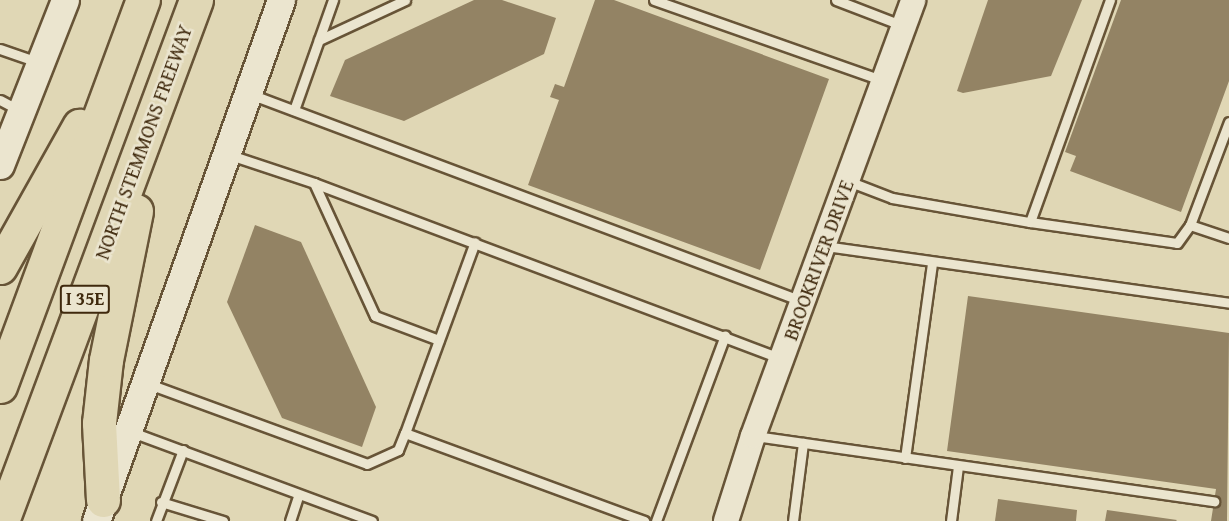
<!DOCTYPE html>
<html>
<head>
<meta charset="utf-8">
<style>
  body { margin:0 }
  #map { position:relative; width:1229px; height:521px; overflow:hidden; background:#e0d7b5; font-family:"Gentium Book Plus",serif }
  div>[style] { position:absolute }
  .building>* { inset:0; background:#938364 }
  .roads { filter:drop-shadow(2px 0 #675437) drop-shadow(-2px 0 #675437) drop-shadow(0 2px #675437) drop-shadow(0 -2px #675437) }
  .service>* { height:9px; margin:-4.5px; padding:0 4.5px; transform-origin:4.5px; border-radius:4.5px; background:#ebe5cf }
  .tertiary>* { height:24px; margin:-12px; padding:0 12px; transform-origin:12px; border-radius:12px; background:#ebe5cf }
  .secondary>* { height:27px; margin:-13.5px; padding:0 13.5px; transform-origin:13.5px; border-radius:13.5px; background:#ebe5cf }
  .motorway>* { height:33px; margin:-16.5px; padding:0 16.5px; transform-origin:16.5px; border-radius:16.5px; background:#e0d7b5 }
  span { translate:-50% -50%; white-space:nowrap; text-align:center; line-height:1.15; -webkit-text-stroke:5px #ebe5cf; paint-order:stroke }
  .shield-label span { padding:2px 4px; background:#ebe5cf; border:2px solid; border-radius:4px; -webkit-text-stroke-width:0 }
  .shield-label { font-size:18px; color:#3f290d; font-weight:700 }
  .street-label { font-size:20px; color:#3f290d }
</style>
</head>
<body>
<div id="map">
  <div class="building">
    <div style="clip-path:polygon(474px 0,502px 0,556px 18px,544px 54px,404px 121px,330px 96px,345px 60px)"></div>
    <div style="clip-path:polygon(595px 0,614px 0,829px 79px,760px 270px,528px 185px,559px 100px,550px 97px,555px 84px,564px 87px)"></div>
    <div style="clip-path:polygon(988px 0,1082px 0,1051px 76px,963px 93px,957px 91px)"></div>
    <div style="clip-path:polygon(1121px 0,1229px 0,1229px 81px,1181px 212px,1070px 171px,1076px 156px,1065px 152px)"></div>
    <div style="clip-path:polygon(255px 225px,301px 242px,376px 407px,362px 447px,282px 418px,227px 302px)"></div>
    <div style="clip-path:polygon(968px 296px,1229px 333px,1227px 521px,1211px 521px,1216px 489px,947px 451px)"></div>
    <div style="clip-path:polygon(998px 499px,1077px 510px,1076px 521px,995px 521px)"></div>
    <div style="clip-path:polygon(1107px 510px,1177px 520px,1176px 521px,1105px 521px)"></div>
  </div>
  <div class="roads">
    <div class="service">
      <div style="left:654px;top:0;width:241px;rotate:19.4deg"></div>
      <div style="left:836px;top:0;width:70px;rotate:21deg"></div>
      <div style="left:319px;top:40px;width:95px;rotate:-24.9deg"></div>
      <div style="left:0;top:49px;width:39px;rotate:19deg"></div>
      <div style="left:250px;top:94px;width:590px;rotate:20.56deg"></div>
      <div style="left:0;top:100px;width:21px;rotate:28deg"></div>
      <div style="left:294px;top:110px;width:117px;rotate:-70.5deg"></div>
      <div style="left:230px;top:155px;width:89px;rotate:18.4deg"></div>
      <div style="left:314px;top:183px;width:498px;rotate:20.6deg"></div>
      <div style="left:848px;top:181px;width:47px;rotate:21.1deg"></div>
      <div style="left:892px;top:198px;width:140px;rotate:9.9deg"></div>
      <div style="left:1030px;top:222px;width:236px;rotate:-70.2deg"></div>
      <div style="left:314px;top:183px;width:146px;rotate:65.4deg"></div>
      <div style="left:375px;top:316px;width:68px;rotate:20.6deg"></div>
      <div style="left:1030px;top:222px;width:148px;rotate:8.1deg"></div>
      <div style="left:1177px;top:243px;width:22px;rotate:-54deg"></div>
      <div style="left:1190px;top:225px;width:110px;rotate:-69.3deg"></div>
      <div style="left:1190px;top:225px;width:41px;rotate:18.4deg"></div>
      <div style="left:825px;top:246px;width:408px;rotate:8deg"></div>
      <div style="left:146px;top:383px;width:235px;rotate:20.1deg"></div>
      <div style="left:367px;top:464px;width:34px;rotate:-24deg"></div>
      <div style="left:398px;top:450px;width:18px;rotate:-68deg"></div>
      <div style="left:405px;top:433px;width:255px;rotate:20.2deg"></div>
      <div style="left:129px;top:431px;width:259px;rotate:20.3deg"></div>
      <div style="left:405px;top:433px;width:203px;rotate:-69.9deg"></div>
      <div style="left:755px;top:436px;width:464px;rotate:8.1deg"></div>
      <div style="left:905px;top:458px;width:197px;rotate:-82.1deg"></div>
      <div style="left:161px;top:502px;width:65px;rotate:17deg"></div>
      <div style="left:156px;top:521px;width:76px;rotate:-69.2deg"></div>
      <div style="left:290px;top:521px;width:26px;rotate:-72deg"></div>
      <div style="left:656px;top:521px;width:198px;rotate:-69.6deg"></div>
      <div style="left:793px;top:521px;width:79px;rotate:-82.7deg"></div>
      <div style="left:951px;top:521px;width:55px;rotate:-82.7deg"></div>
    </div>
    <div class="tertiary">
      <div style="left:726px;top:521px;width:89px;rotate:-72.4deg"></div>
      <div style="left:753px;top:436px;width:464px;rotate:-69.8deg"></div>
    </div>
    <div class="secondary">
      <div style="left:0;top:165px;width:177px;rotate:-68.5deg"></div>
      <div style="left:96px;top:521px;width:553px;rotate:-70.45deg"></div>
    </div>
    <div class="motorway">
      <div style="left:0;top:267px;width:162px;rotate:-60.7deg"></div>
      <div style="left:0;top:386px;width:412px;rotate:-69.7deg"></div>
      <div style="left:103px;top:500px;width:77px;rotate:-93deg"></div>
      <div style="left:99px;top:423px;width:63px;rotate:-83.7deg"></div>
      <div style="left:106px;top:360px;width:152px;rotate:-78.6deg"></div>
      <div style="left:2px;top:521px;width:556px;rotate:-69.58deg"></div>
    </div>
  </div>
  <div class="shield-label">
    <span style="left:85px;top:299px">I 35E</span>
  </div>
  <div class="street-label">
    <span style="left:143px;top:142px;rotate:-70deg">NORTH STEMMONS FREEWAY</span>
    <span style="left:818px;top:260px;rotate:-70deg">BROOKRIVER DRIVE</span>
  </div>
</div>
</body>
</html>
